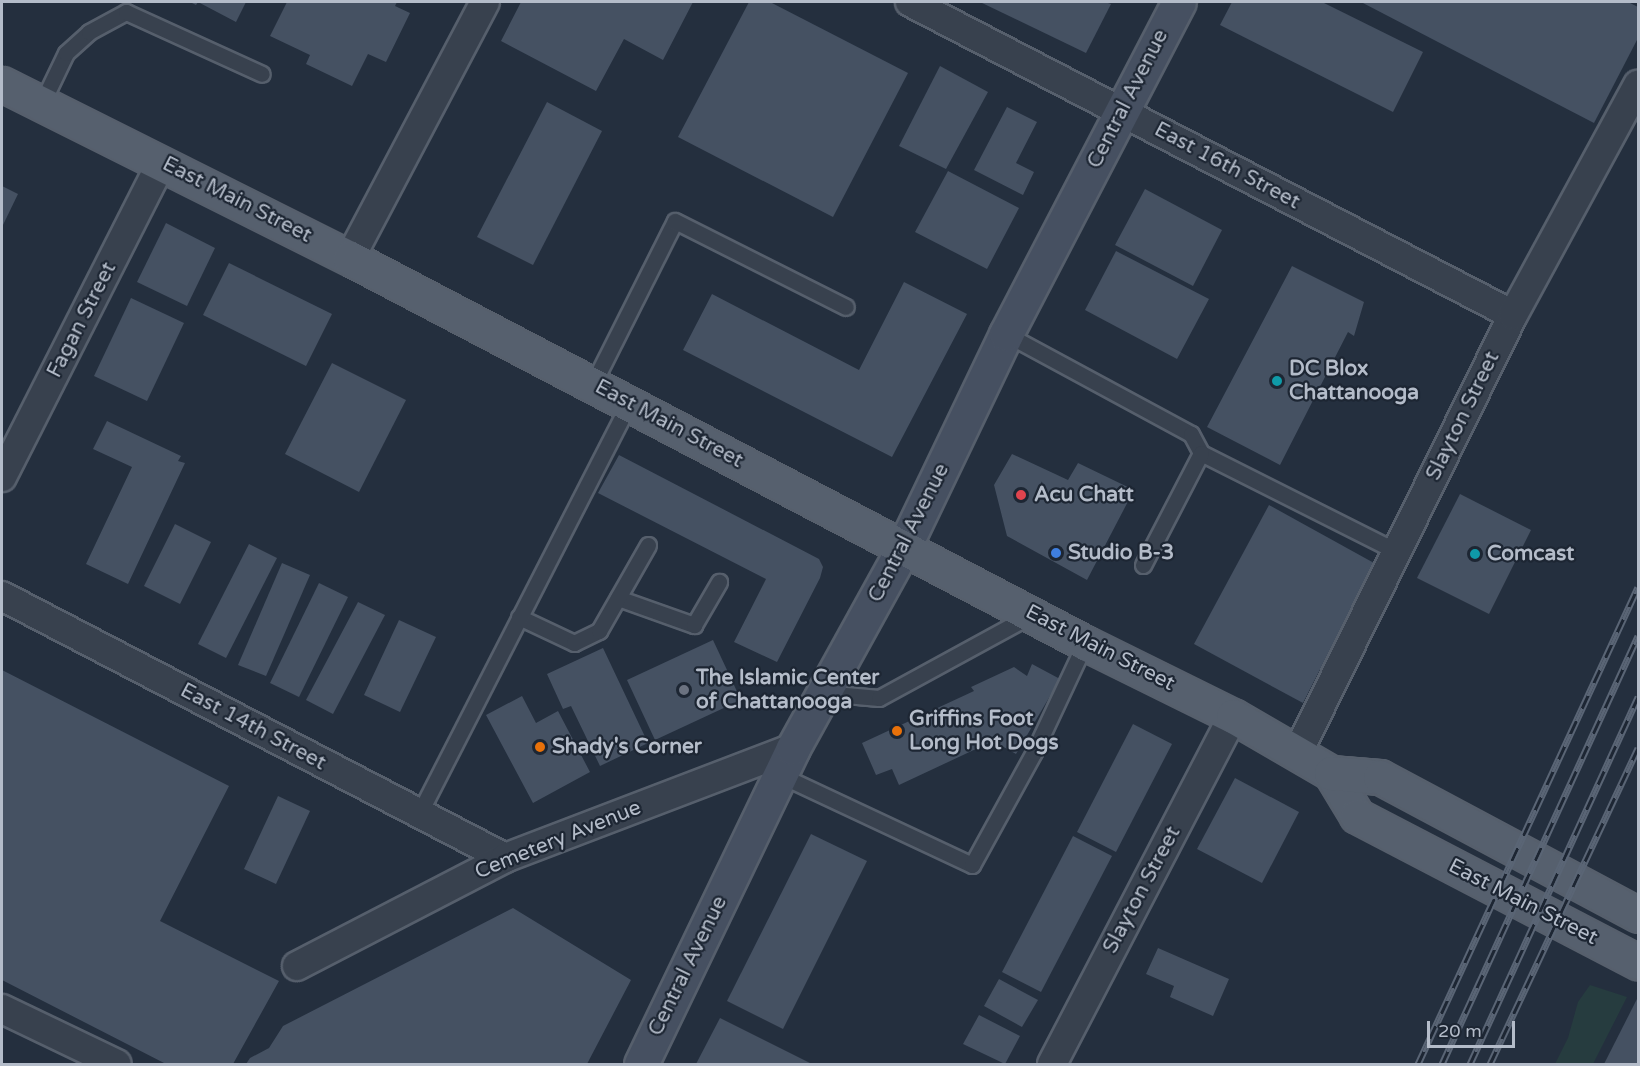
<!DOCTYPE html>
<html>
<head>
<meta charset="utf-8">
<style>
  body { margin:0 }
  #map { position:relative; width:1640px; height:1066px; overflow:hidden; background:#242f3e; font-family:"Varela Round",sans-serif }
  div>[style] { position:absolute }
  .green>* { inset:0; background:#263c3f }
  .building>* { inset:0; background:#455162 }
  .roads { filter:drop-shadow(2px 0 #565f6c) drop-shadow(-2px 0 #565f6c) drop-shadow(0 2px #565f6c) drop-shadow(0 -2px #565f6c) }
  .lane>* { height:15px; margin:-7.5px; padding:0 7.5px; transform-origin:7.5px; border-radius:7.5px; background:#38414e }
  .street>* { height:28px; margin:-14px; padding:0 14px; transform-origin:14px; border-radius:14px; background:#38414e }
  .secondary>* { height:33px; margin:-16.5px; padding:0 16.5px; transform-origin:16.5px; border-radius:16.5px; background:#465061 }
  .primary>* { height:33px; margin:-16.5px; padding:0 16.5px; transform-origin:16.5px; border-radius:16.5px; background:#56606e }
  .rail>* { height:7px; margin-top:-3.5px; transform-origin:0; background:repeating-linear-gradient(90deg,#1d2633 0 14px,#5a6575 0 28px); box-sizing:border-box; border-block:2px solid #5a6575 }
  .dots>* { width:16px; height:16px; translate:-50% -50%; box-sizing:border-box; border:3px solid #1d2633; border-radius:50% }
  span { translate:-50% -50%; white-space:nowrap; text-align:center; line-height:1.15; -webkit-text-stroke:4.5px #1d2633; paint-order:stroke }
  .street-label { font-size:21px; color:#b4bcc9 }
  .poi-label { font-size:21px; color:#b4bcc9; font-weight:700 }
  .left { translate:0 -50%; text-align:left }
  .frame { position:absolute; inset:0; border:3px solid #b4bcc9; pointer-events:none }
  .scale { position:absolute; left:1427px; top:1021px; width:88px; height:27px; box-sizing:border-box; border:3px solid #b4bcc9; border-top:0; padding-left:8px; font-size:18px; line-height:21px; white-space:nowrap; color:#b4bcc9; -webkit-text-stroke:4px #1d2633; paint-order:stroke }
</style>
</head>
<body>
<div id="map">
  <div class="green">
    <div style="clip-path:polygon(1590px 985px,1627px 997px,1593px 1064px,1555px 1064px,1568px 1038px,1578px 1002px)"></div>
  </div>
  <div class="building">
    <div style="clip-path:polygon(190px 2px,246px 2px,236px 22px,198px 2px,196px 5px)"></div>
    <div style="clip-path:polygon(287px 2px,397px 2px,395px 6px,410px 13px,386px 62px,368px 54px,352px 86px,306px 64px,310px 55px,270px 36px)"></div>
    <div style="clip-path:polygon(521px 2px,693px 2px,663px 60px,624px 39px,596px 91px,501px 41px)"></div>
    <div style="clip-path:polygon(749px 2px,770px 2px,908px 73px,833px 217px,678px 137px)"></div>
    <div style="clip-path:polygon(980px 2px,1105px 2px,1111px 4px,1086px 53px)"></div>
    <div style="clip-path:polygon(1232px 2px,1322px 2px,1423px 52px,1393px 112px,1220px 25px)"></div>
    <div style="clip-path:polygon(1361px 2px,1628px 2px,1638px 7px,1638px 38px,1594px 123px)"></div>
    <div style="clip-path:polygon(940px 66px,988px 92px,946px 169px,899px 146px)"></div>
    <div style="clip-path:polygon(547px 102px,602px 131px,533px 265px,477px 237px)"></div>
    <div style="clip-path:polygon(1007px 107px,1037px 122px,1016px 163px,1034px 172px,1023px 195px,974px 170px)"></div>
    <div style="clip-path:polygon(948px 171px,1019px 208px,987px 269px,915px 232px)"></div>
    <div style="clip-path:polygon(2px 186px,18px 194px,2px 227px)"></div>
    <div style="clip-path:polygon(1145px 189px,1222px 230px,1193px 286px,1115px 245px)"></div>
    <div style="clip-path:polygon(166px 223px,215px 248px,187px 306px,137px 282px)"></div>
    <div style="clip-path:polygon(1116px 251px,1209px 299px,1177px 359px,1085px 310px)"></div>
    <div style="clip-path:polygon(229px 263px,332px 314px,306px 366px,203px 315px)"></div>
    <div style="clip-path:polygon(1292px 266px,1364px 302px,1354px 336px,1348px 332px,1280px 465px,1207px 427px)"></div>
    <div style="clip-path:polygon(904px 282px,967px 314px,892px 457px,683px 350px,712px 294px,859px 370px)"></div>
    <div style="clip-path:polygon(131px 298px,184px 323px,147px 401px,94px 376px)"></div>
    <div style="clip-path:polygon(332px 363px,406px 400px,359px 492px,285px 454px)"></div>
    <div style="clip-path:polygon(107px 421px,181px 456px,178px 461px,185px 463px,128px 584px,86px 564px,132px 467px,93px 449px)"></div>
    <div style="clip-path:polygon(1012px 454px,1068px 480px,1078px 463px,1134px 490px,1087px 580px,1007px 536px,994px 485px)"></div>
    <div style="clip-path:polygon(619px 455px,819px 559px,823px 567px,820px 578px,777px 662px,734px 642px,766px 579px,598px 493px)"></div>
    <div style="clip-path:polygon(1460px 494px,1531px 530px,1489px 614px,1417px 578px)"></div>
    <div style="clip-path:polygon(1269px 505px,1374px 563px,1303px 703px,1194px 644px)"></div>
    <div style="clip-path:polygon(175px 524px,211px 542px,180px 604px,144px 586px)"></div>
    <div style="clip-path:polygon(249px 544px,277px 558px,226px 658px,198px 644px)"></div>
    <div style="clip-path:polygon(282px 563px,310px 575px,266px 676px,238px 665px)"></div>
    <div style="clip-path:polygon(319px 583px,348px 597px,299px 697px,270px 683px)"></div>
    <div style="clip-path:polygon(358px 602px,385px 615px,333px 714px,306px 700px)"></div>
    <div style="clip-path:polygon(399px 620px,436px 637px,400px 712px,364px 695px)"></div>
    <div style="clip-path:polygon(713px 640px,741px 700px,655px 740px,627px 680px)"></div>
    <div style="clip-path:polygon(603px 648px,648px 743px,600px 766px,571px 706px,563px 709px,547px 674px)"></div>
    <div style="clip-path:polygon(1032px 664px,1060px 679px,1016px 754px,993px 741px,899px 785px,892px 769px,876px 775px,862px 743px,974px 691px,971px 687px,1014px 667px,1027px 676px)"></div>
    <div style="clip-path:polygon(2px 670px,229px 786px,160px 921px,279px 981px,233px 1064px,166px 1064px,2px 980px)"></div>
    <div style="clip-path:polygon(522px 696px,536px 723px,558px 711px,590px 772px,533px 803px,486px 715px)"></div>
    <div style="clip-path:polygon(1133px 724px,1172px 744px,1116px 852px,1077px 832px)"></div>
    <div style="clip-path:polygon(1235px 778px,1299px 812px,1262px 883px,1197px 849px)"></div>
    <div style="clip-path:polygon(278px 796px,310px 811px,276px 884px,244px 869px)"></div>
    <div style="clip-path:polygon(811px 834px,867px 861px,783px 1029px,727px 1001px)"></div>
    <div style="clip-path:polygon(1073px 836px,1112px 856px,1041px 992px,1002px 972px)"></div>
    <div style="clip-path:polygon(513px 908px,631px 980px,587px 1064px,246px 1064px,250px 1058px,269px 1048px,283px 1026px)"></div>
    <div style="clip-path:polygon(1158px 948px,1229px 979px,1213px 1016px,1170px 997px,1174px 986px,1146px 974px)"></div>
    <div style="clip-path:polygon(999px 979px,1038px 1000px,1022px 1027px,984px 1006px)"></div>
    <div style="clip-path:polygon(1638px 997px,1638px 1064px,1604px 1064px)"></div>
    <div style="clip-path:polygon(979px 1015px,1020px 1036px,1005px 1064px,963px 1044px)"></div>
    <div style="clip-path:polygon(720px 1018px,812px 1064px,696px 1064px)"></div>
  </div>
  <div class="roads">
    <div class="lane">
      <div style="left:42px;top:103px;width:55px;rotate:-64.4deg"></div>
      <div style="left:66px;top:53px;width:31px;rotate:-42deg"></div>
      <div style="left:89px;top:32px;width:42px;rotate:-28.4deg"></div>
      <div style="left:126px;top:12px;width:149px;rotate:24.5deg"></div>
      <div style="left:1006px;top:334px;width:210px;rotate:28.4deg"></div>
      <div style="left:1191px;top:434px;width:21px;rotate:62deg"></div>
      <div style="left:1201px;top:453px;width:218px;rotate:26.7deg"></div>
      <div style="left:593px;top:384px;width:182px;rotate:-63.3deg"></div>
      <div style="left:675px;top:221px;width:191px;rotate:26.7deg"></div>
      <div style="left:1143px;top:565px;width:126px;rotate:-62.6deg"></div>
      <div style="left:618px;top:598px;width:81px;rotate:19.6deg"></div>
      <div style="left:694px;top:625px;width:50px;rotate:-59.8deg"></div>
      <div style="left:519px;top:617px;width:61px;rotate:25.3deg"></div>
      <div style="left:574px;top:643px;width:28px;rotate:-26deg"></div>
      <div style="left:599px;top:631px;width:99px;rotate:-60.3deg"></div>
      <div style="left:823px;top:693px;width:56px;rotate:5.1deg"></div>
      <div style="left:879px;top:698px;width:173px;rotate:-28.6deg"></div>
      <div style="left:780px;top:775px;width:212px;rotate:25.1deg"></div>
      <div style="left:972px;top:865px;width:129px;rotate:-61.2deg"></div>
      <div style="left:1034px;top:752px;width:120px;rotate:-64.9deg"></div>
      <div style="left:419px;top:814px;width:462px;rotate:-62.9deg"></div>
    </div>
    <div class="street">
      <div style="left:910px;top:2px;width:679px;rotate:27.43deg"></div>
      <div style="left:350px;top:258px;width:289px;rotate:-62.2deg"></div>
      <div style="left:2px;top:477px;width:353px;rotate:-63.1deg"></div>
      <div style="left:2px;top:596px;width:567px;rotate:27.51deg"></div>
      <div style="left:1298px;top:752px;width:487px;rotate:-63.8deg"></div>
      <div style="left:1513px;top:315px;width:262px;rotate:-61.5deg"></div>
      <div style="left:297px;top:966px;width:234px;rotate:-27.4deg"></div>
      <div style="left:505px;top:858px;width:308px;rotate:-20.9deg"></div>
      <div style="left:2px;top:1009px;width:127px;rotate:25.6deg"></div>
      <div style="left:1052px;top:1064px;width:392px;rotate:-62.5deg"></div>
    </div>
    <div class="secondary">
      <div style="left:641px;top:1064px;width:351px;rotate:-64.3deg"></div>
      <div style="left:793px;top:748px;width:230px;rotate:-61.1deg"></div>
      <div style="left:904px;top:547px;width:236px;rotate:-64.4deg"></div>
      <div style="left:1006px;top:334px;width:374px;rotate:-62.5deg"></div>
    </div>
    <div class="primary">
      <div style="left:2px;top:84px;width:389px;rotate:26.6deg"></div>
      <div style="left:350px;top:258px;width:830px;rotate:27.65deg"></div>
      <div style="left:1085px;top:643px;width:165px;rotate:26.3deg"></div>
      <div style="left:1233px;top:716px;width:113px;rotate:30.2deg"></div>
      <div style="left:1331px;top:773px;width:50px;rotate:58.8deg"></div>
      <div style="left:1357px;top:816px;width:317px;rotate:27.5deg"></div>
      <div style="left:1331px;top:773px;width:49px;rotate:4.7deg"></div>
      <div style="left:1380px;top:777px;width:293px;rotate:28.1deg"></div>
    </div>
  </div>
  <div class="rail">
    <div style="left:1418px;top:1064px;width:525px;rotate:-65.24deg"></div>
    <div style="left:1442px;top:1064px;width:471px;rotate:-65.4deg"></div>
    <div style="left:1470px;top:1064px;width:404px;rotate:-65.4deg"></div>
    <div style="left:1490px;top:1064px;width:349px;rotate:-64.9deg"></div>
  </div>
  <div class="dots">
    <div style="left:1277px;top:381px;background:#0f9aa8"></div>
    <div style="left:1021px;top:495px;background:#e0444e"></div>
    <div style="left:1056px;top:553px;background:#3f7fe0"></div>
    <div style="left:1475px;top:554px;background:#0f9aa8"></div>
    <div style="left:684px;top:690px;background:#6b7280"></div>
    <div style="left:897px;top:731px;background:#e8710a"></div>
    <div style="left:540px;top:747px;background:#e8710a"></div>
  </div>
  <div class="street-label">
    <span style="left:1128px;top:99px;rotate:-63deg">Central Avenue</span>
    <span style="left:1227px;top:166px;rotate:28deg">East 16th Street</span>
    <span style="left:237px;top:200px;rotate:27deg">East Main Street</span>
    <span style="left:82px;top:320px;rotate:-63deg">Fagan Street</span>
    <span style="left:1463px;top:416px;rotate:-64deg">Slayton Street</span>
    <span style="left:669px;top:424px;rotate:28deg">East Main Street</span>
    <span style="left:909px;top:533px;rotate:-63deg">Central Avenue</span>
    <span style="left:1100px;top:648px;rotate:27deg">East Main Street</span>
    <span style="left:253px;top:727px;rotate:28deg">East 14th Street</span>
    <span style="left:558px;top:840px;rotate:-22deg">Cemetery Avenue</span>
    <span style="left:1142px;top:890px;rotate:-62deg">Slayton Street</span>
    <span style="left:1523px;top:902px;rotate:27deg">East Main Street</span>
    <span style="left:688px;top:966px;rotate:-64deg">Central Avenue</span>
  </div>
  <div class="poi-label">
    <span class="left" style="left:1289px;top:381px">DC Blox<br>Chattanooga</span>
    <span class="left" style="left:1034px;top:495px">Acu Chatt</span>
    <span class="left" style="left:1068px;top:553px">Studio B-3</span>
    <span class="left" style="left:1487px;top:554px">Comcast</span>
    <span class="left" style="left:696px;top:690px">The Islamic Center<br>of Chattanooga</span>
    <span class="left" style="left:909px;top:731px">Griffins Foot<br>Long Hot Dogs</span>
    <span class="left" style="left:552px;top:747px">Shady's Corner</span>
  </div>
  <div class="frame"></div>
  <div class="scale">20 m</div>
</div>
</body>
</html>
